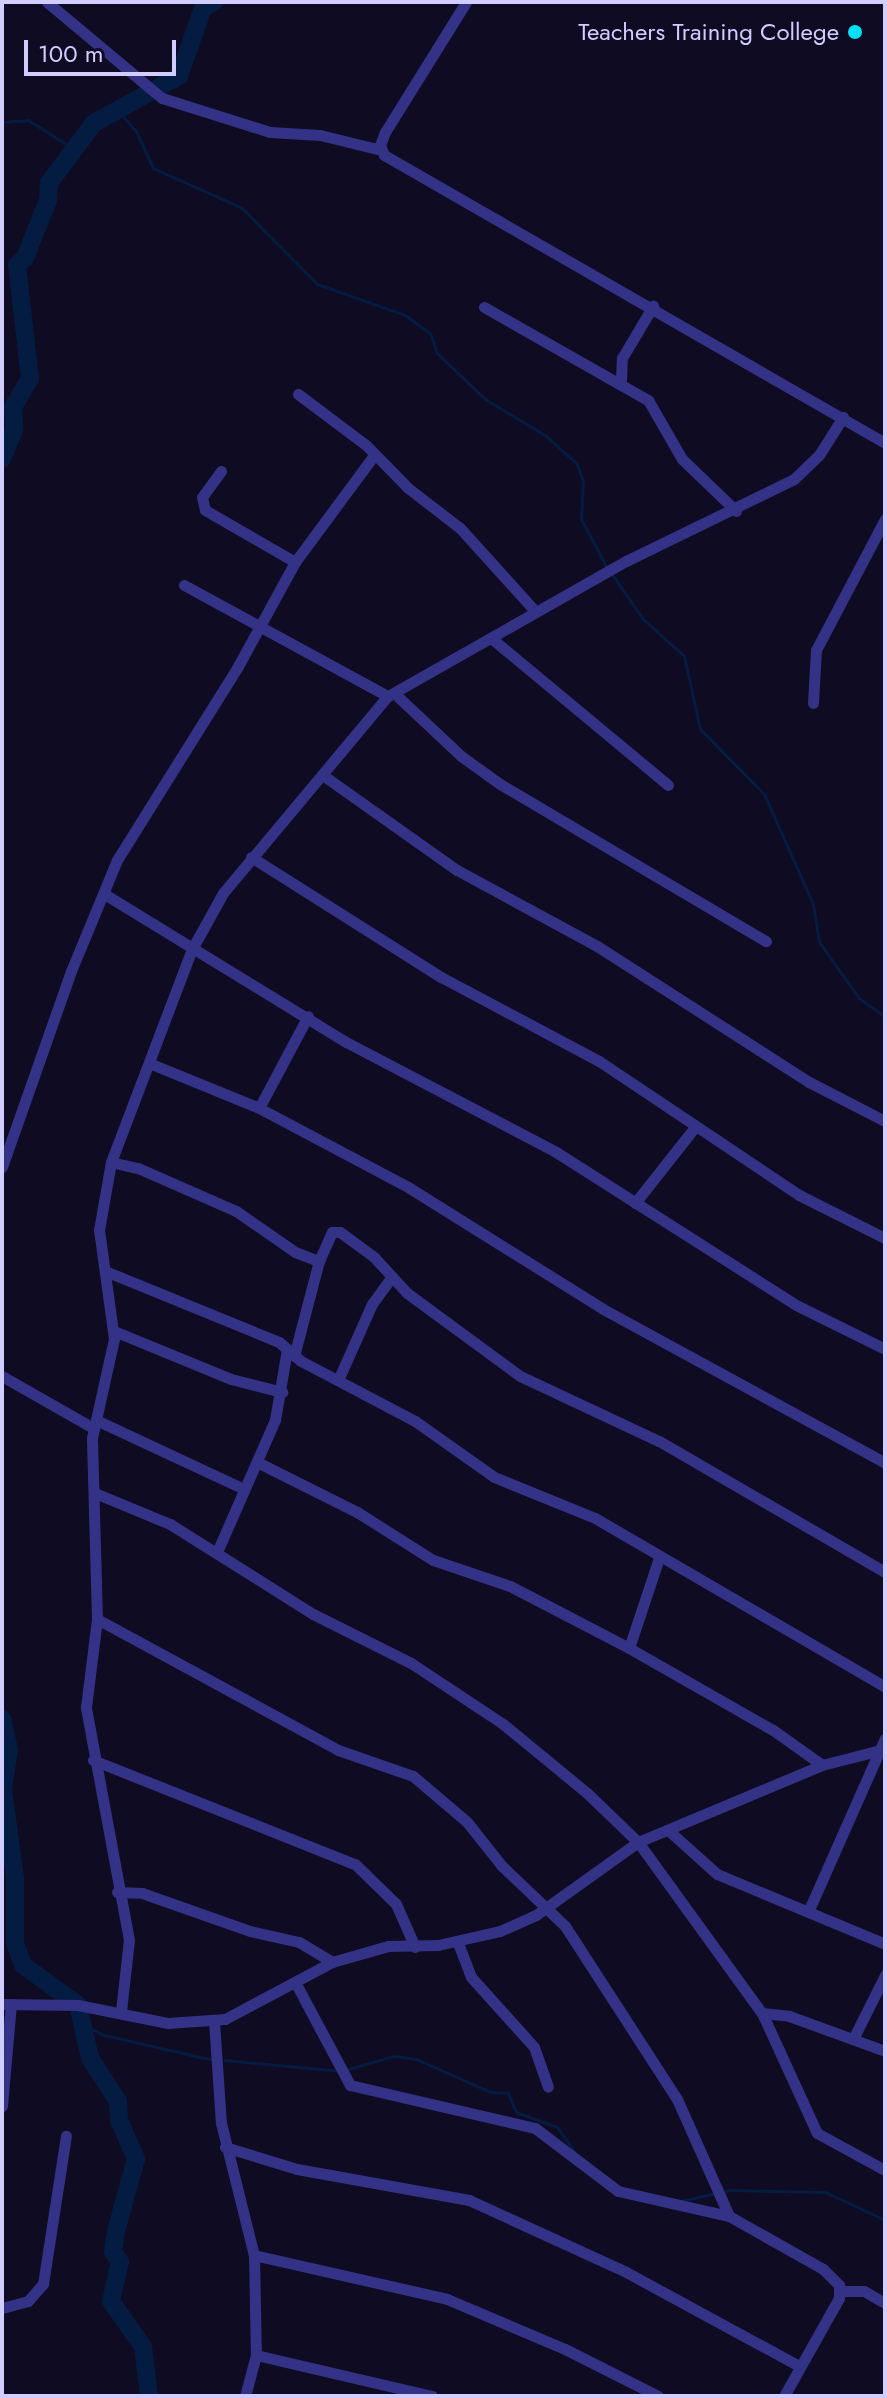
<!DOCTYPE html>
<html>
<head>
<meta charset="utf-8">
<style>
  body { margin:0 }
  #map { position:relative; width:887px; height:2398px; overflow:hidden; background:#0f0b22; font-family:Jost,sans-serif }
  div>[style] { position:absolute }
  .stream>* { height:3px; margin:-1.5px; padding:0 1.5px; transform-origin:1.5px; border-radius:1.5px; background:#051c42 }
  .river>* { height:18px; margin:-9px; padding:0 9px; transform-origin:9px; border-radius:9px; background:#051c42 }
  .minor>* { height:11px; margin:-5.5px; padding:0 5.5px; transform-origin:5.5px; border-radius:5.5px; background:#343286 }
  .dots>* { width:22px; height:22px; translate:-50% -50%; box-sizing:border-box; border:4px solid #0f0b22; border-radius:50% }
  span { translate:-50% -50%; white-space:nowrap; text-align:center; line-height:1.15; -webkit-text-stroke:6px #0f0b22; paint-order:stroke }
  .poi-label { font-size:24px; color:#d2cdff }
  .right { translate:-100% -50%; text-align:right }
  .frame { position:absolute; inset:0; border:4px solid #d2cdff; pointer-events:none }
  .scale { position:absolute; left:24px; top:40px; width:152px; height:36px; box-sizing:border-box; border:4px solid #d2cdff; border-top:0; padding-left:10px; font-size:24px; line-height:28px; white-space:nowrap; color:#d2cdff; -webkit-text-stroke:6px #0f0b22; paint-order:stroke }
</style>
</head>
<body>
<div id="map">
  <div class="stream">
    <div style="left:116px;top:109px;width:30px;rotate:48deg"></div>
    <div style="left:136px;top:131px;width:41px;rotate:65.3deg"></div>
    <div style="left:153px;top:168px;width:98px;rotate:24.2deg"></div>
    <div style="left:242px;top:208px;width:107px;rotate:45.4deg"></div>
    <div style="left:317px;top:284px;width:93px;rotate:19.4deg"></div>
    <div style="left:405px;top:315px;width:31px;rotate:36deg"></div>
    <div style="left:430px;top:333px;width:21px;rotate:71deg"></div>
    <div style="left:437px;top:353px;width:66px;rotate:43.8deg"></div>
    <div style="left:485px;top:399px;width:71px;rotate:31.2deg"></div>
    <div style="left:546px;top:436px;width:42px;rotate:42.1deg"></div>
    <div style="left:577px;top:464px;width:18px;rotate:71deg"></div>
    <div style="left:583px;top:481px;width:38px;rotate:93deg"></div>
    <div style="left:581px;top:519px;width:55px;rotate:62deg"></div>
    <div style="left:2px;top:122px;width:26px;rotate:-4deg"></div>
    <div style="left:28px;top:120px;width:54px;rotate:32.2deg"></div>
    <div style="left:611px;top:573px;width:56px;rotate:55.2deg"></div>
    <div style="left:643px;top:619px;width:55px;rotate:42.1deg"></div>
    <div style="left:684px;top:656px;width:75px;rotate:77.6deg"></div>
    <div style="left:700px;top:729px;width:91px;rotate:45.4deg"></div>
    <div style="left:764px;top:794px;width:120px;rotate:66deg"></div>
    <div style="left:813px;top:904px;width:38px;rotate:81deg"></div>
    <div style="left:819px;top:942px;width:69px;rotate:54.5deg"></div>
    <div style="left:859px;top:998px;width:32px;rotate:36deg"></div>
    <div style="left:80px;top:2023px;width:27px;rotate:27deg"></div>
    <div style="left:104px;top:2035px;width:112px;rotate:12.9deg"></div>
    <div style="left:225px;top:2060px;width:116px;rotate:5.5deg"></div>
    <div style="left:348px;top:2069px;width:48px;rotate:-15.8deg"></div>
    <div style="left:394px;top:2056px;width:22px;rotate:8deg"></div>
    <div style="left:416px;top:2059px;width:81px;rotate:24deg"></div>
    <div style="left:490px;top:2092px;width:18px;rotate:3deg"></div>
    <div style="left:508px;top:2093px;width:21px;rotate:67deg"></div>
    <div style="left:516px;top:2112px;width:44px;rotate:20.1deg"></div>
    <div style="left:557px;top:2127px;width:32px;rotate:55deg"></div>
    <div style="left:681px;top:2201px;width:50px;rotate:-12.7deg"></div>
    <div style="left:730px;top:2190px;width:95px;rotate:1.2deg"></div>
    <div style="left:825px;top:2192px;width:66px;rotate:25deg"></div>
  </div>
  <div class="river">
    <div style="left:2px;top:459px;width:31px;rotate:-68deg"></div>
    <div style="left:14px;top:430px;width:23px;rotate:-92deg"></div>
    <div style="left:13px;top:407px;width:33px;rotate:-59deg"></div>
    <div style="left:30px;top:379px;width:115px;rotate:-96.5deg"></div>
    <div style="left:17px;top:265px;width:11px;rotate:-41deg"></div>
    <div style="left:25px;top:258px;width:62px;rotate:-68.4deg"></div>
    <div style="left:48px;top:200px;width:17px;rotate:-87deg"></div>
    <div style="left:49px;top:183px;width:75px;rotate:-53.1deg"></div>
    <div style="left:94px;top:123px;width:97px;rotate:-28.9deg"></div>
    <div style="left:179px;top:76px;width:72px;rotate:-70.6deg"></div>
    <div style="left:203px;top:8px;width:13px;rotate:-29deg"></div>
    <div style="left:2px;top:1719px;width:31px;rotate:77deg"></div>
    <div style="left:9px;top:1749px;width:40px;rotate:98.5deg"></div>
    <div style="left:3px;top:1789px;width:90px;rotate:82.3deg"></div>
    <div style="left:15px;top:1878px;width:65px;rotate:90deg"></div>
    <div style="left:15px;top:1943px;width:23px;rotate:70deg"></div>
    <div style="left:23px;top:1965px;width:68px;rotate:36deg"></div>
    <div style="left:78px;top:2005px;width:54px;rotate:77.2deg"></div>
    <div style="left:90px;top:2058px;width:51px;rotate:56.9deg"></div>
    <div style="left:118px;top:2101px;width:19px;rotate:87deg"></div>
    <div style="left:119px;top:2120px;width:43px;rotate:66.4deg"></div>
    <div style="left:136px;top:2159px;width:75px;rotate:105.5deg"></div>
    <div style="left:116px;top:2231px;width:21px;rotate:98deg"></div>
    <div style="left:113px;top:2252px;width:12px;rotate:55deg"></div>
    <div style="left:120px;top:2262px;width:40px;rotate:103deg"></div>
    <div style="left:111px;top:2301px;width:56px;rotate:55.2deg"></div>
    <div style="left:143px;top:2347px;width:49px;rotate:83deg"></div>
  </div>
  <div class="minor">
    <div style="left:47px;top:2px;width:150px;rotate:39.9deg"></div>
    <div style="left:162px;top:98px;width:113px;rotate:17.5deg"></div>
    <div style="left:270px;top:132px;width:50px;rotate:3.4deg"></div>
    <div style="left:320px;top:135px;width:63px;rotate:13.8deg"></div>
    <div style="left:466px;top:2px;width:153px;rotate:121.9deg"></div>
    <div style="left:385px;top:132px;width:14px;rotate:111deg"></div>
    <div style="left:380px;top:145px;width:11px;rotate:68deg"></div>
    <div style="left:384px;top:155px;width:578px;rotate:29.89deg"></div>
    <div style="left:484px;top:307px;width:189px;rotate:29.6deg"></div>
    <div style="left:648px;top:400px;width:68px;rotate:60deg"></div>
    <div style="left:682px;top:459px;width:75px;rotate:43.9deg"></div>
    <div style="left:621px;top:381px;width:23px;rotate:-88deg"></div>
    <div style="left:622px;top:358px;width:61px;rotate:-59.2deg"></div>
    <div style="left:298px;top:394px;width:85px;rotate:36.9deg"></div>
    <div style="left:366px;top:445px;width:60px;rotate:45.7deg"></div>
    <div style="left:408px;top:488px;width:66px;rotate:37.6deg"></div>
    <div style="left:460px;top:528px;width:110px;rotate:47.9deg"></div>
    <div style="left:221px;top:471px;width:32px;rotate:126deg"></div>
    <div style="left:202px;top:497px;width:13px;rotate:77deg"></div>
    <div style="left:205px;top:510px;width:104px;rotate:30deg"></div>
    <div style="left:184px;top:585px;width:232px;rotate:28.6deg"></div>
    <div style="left:491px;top:638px;width:230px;rotate:39.7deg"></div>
    <div style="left:394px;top:693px;width:92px;rotate:43.2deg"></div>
    <div style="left:461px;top:756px;width:48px;rotate:35.7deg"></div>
    <div style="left:500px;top:784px;width:309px;rotate:30.6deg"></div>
    <div style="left:813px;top:703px;width:53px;rotate:-86.8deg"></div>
    <div style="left:816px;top:650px;width:148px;rotate:-62.2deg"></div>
    <div style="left:324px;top:776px;width:163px;rotate:35.3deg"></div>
    <div style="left:457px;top:870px;width:159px;rotate:28.5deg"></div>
    <div style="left:597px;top:946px;width:252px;rotate:32.7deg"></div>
    <div style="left:809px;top:1082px;width:85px;rotate:27.2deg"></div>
    <div style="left:251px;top:857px;width:225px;rotate:32.3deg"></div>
    <div style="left:441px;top:977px;width:179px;rotate:28deg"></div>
    <div style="left:599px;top:1061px;width:241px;rotate:33.8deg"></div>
    <div style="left:799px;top:1195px;width:96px;rotate:26.6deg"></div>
    <div style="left:106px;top:895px;width:281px;rotate:31.5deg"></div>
    <div style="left:346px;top:1042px;width:237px;rotate:27.6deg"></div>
    <div style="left:556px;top:1152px;width:285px;rotate:32.5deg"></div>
    <div style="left:796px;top:1305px;width:99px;rotate:26.3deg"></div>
    <div style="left:149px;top:1063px;width:119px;rotate:22.2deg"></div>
    <div style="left:259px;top:1108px;width:169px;rotate:27.9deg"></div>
    <div style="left:408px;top:1187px;width:230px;rotate:32deg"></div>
    <div style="left:603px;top:1309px;width:321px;rotate:28.6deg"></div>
    <div style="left:259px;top:1108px;width:104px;rotate:-62deg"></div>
    <div style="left:111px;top:1162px;width:28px;rotate:13deg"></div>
    <div style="left:138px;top:1168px;width:107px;rotate:23.7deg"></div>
    <div style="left:236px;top:1211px;width:72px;rotate:34.8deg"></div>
    <div style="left:295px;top:1252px;width:26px;rotate:21deg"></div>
    <div style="left:2px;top:1167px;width:208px;rotate:-70.6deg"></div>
    <div style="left:71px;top:971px;width:120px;rotate:-67.5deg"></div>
    <div style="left:117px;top:860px;width:226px;rotate:-58deg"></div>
    <div style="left:237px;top:668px;width:121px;rotate:-61.3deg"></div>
    <div style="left:295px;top:562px;width:134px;rotate:-53.5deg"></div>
    <div style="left:635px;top:1203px;width:97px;rotate:-51.7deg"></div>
    <div style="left:105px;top:1271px;width:188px;rotate:22.2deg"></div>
    <div style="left:279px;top:1342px;width:29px;rotate:41deg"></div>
    <div style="left:301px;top:1361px;width:129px;rotate:27.8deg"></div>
    <div style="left:415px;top:1421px;width:97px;rotate:35.3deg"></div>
    <div style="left:494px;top:1477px;width:109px;rotate:22.1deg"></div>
    <div style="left:595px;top:1518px;width:336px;rotate:30.2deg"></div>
    <div style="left:114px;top:1331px;width:126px;rotate:22.3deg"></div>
    <div style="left:231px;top:1379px;width:53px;rotate:14.3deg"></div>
    <div style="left:294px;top:1356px;width:98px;rotate:-75.3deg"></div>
    <div style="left:319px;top:1261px;width:32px;rotate:-66deg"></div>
    <div style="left:332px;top:1232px;width:8px"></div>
    <div style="left:340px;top:1232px;width:42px;rotate:36.3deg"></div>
    <div style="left:374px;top:1257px;width:49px;rotate:47.5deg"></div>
    <div style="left:407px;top:1293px;width:140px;rotate:36.3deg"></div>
    <div style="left:520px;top:1376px;width:153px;rotate:25.1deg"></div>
    <div style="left:659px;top:1441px;width:261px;rotate:30.1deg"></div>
    <div style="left:2px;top:1376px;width:105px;rotate:29.7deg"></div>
    <div style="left:339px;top:1378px;width:81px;rotate:-66deg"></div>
    <div style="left:372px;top:1304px;width:34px;rotate:-54deg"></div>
    <div style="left:96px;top:1420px;width:163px;rotate:25deg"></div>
    <div style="left:259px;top:1463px;width:110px;rotate:26.6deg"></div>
    <div style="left:357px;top:1512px;width:90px;rotate:32.3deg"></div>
    <div style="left:433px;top:1560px;width:81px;rotate:18.7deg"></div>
    <div style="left:510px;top:1586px;width:134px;rotate:27.5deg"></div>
    <div style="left:629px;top:1648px;width:166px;rotate:29.7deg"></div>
    <div style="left:773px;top:1730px;width:60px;rotate:35.5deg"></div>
    <div style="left:95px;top:1493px;width:81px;rotate:22.5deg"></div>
    <div style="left:170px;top:1524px;width:169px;rotate:32.2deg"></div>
    <div style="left:313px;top:1614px;width:110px;rotate:26.6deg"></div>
    <div style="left:411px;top:1663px;width:110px;rotate:33.5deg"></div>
    <div style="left:503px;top:1724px;width:109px;rotate:39.4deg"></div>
    <div style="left:587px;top:1793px;width:71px;rotate:43.9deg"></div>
    <div style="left:638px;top:1842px;width:211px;rotate:54.1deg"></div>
    <div style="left:762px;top:2013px;width:132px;rotate:65.4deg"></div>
    <div style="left:817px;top:2133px;width:77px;rotate:28.6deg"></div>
    <div style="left:217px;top:1552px;width:144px;rotate:-66.3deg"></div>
    <div style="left:275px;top:1420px;width:72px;rotate:-80.4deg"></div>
    <div style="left:97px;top:1619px;width:274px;rotate:28.5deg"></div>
    <div style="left:338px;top:1750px;width:79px;rotate:19.1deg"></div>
    <div style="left:413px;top:1776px;width:71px;rotate:40.4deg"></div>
    <div style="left:467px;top:1822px;width:56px;rotate:51.5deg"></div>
    <div style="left:502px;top:1866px;width:87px;rotate:43.6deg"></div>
    <div style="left:565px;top:1926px;width:206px;rotate:57.1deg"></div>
    <div style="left:677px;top:2099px;width:128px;rotate:66deg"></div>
    <div style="left:729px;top:2216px;width:108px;rotate:29.4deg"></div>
    <div style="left:823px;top:2269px;width:23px;rotate:45deg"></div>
    <div style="left:839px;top:2285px;width:13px;rotate:90deg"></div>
    <div style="left:839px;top:2298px;width:112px;rotate:119.3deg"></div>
    <div style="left:629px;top:1648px;width:95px;rotate:-71.6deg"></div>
    <div style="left:93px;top:1760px;width:282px;rotate:21.7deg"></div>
    <div style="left:355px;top:1864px;width:57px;rotate:44.3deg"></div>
    <div style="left:396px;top:1904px;width:47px;rotate:66.2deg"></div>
    <div style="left:668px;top:1830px;width:66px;rotate:41.9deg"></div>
    <div style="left:717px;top:1874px;width:182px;rotate:22.6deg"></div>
    <div style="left:117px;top:1892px;width:25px;rotate:2deg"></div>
    <div style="left:142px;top:1893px;width:114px;rotate:19.4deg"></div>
    <div style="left:250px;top:1931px;width:50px;rotate:12.7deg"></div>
    <div style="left:299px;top:1942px;width:39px;rotate:31deg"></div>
    <div style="left:808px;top:1912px;width:190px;rotate:-66.1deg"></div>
    <div style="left:458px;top:1943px;width:36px;rotate:69deg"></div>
    <div style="left:471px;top:1977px;width:94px;rotate:48deg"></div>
    <div style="left:534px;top:2047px;width:42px;rotate:70.7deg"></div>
    <div style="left:295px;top:1982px;width:117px;rotate:61.9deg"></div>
    <div style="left:350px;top:2085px;width:190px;rotate:13.1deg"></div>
    <div style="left:535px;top:2128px;width:104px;rotate:37.2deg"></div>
    <div style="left:618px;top:2191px;width:114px;rotate:12.7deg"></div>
    <div style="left:2px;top:2004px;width:76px;rotate:0.8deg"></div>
    <div style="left:78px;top:2005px;width:92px;rotate:11.3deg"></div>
    <div style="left:168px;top:2023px;width:57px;rotate:-4deg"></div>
    <div style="left:225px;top:2019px;width:121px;rotate:-28deg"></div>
    <div style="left:332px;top:1962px;width:58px;rotate:-15.9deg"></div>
    <div style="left:388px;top:1946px;width:50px;rotate:-1.1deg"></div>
    <div style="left:438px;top:1945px;width:64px;rotate:-12.7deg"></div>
    <div style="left:500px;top:1931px;width:39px;rotate:-24deg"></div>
    <div style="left:536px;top:1915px;width:125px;rotate:-35.6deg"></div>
    <div style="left:638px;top:1842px;width:199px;rotate:-22.7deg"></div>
    <div style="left:822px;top:1765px;width:65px;rotate:-14.3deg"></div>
    <div style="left:121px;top:2011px;width:71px;rotate:-83.6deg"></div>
    <div style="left:129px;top:1940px;width:237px;rotate:-100.5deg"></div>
    <div style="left:86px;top:1707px;width:89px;rotate:-82.9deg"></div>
    <div style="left:97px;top:1619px;width:181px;rotate:-91.6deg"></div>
    <div style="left:92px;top:1438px;width:101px;rotate:-77.5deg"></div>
    <div style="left:114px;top:1339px;width:110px;rotate:-97.8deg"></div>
    <div style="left:99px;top:1230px;width:69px;rotate:-80deg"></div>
    <div style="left:111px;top:1162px;width:228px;rotate:-69.2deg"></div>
    <div style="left:192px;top:949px;width:64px;rotate:-61deg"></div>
    <div style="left:223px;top:893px;width:257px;rotate:-50.1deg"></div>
    <div style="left:388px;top:696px;width:274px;rotate:-29.6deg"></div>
    <div style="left:626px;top:561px;width:187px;rotate:-26deg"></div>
    <div style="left:794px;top:479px;width:35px;rotate:-44deg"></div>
    <div style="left:819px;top:455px;width:45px;rotate:-57.7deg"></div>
    <div style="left:762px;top:2013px;width:27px;rotate:6deg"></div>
    <div style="left:789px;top:2016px;width:102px;rotate:20deg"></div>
    <div style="left:214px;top:2021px;width:102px;rotate:86.1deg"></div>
    <div style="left:221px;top:2123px;width:136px;rotate:76deg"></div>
    <div style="left:254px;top:2255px;width:100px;rotate:88.9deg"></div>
    <div style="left:256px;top:2355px;width:42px;rotate:105deg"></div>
    <div style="left:853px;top:2039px;width:72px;rotate:-63.4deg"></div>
    <div style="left:2px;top:2106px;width:102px;rotate:-85deg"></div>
    <div style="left:225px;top:2147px;width:75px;rotate:17deg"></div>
    <div style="left:297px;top:2169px;width:175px;rotate:10.2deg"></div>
    <div style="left:469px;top:2200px;width:173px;rotate:24.6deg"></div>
    <div style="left:626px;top:2272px;width:197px;rotate:28.5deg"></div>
    <div style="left:254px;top:2255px;width:198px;rotate:12.8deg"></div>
    <div style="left:447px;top:2299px;width:128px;rotate:23deg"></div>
    <div style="left:565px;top:2349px;width:104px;rotate:26.8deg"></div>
    <div style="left:841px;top:2291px;width:23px"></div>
    <div style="left:864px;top:2291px;width:24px;rotate:30deg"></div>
    <div style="left:2px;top:2308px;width:27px;rotate:-15deg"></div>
    <div style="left:28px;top:2301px;width:23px;rotate:-49deg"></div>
    <div style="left:43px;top:2284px;width:150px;rotate:-81.2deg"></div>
    <div style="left:256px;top:2355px;width:181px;rotate:13.1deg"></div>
  </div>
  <div class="dots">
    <div style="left:855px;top:32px;background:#00e1f8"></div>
  </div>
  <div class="poi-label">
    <span class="right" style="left:839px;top:32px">Teachers Training College</span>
  </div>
  <div class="frame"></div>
  <div class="scale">100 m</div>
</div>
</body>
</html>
